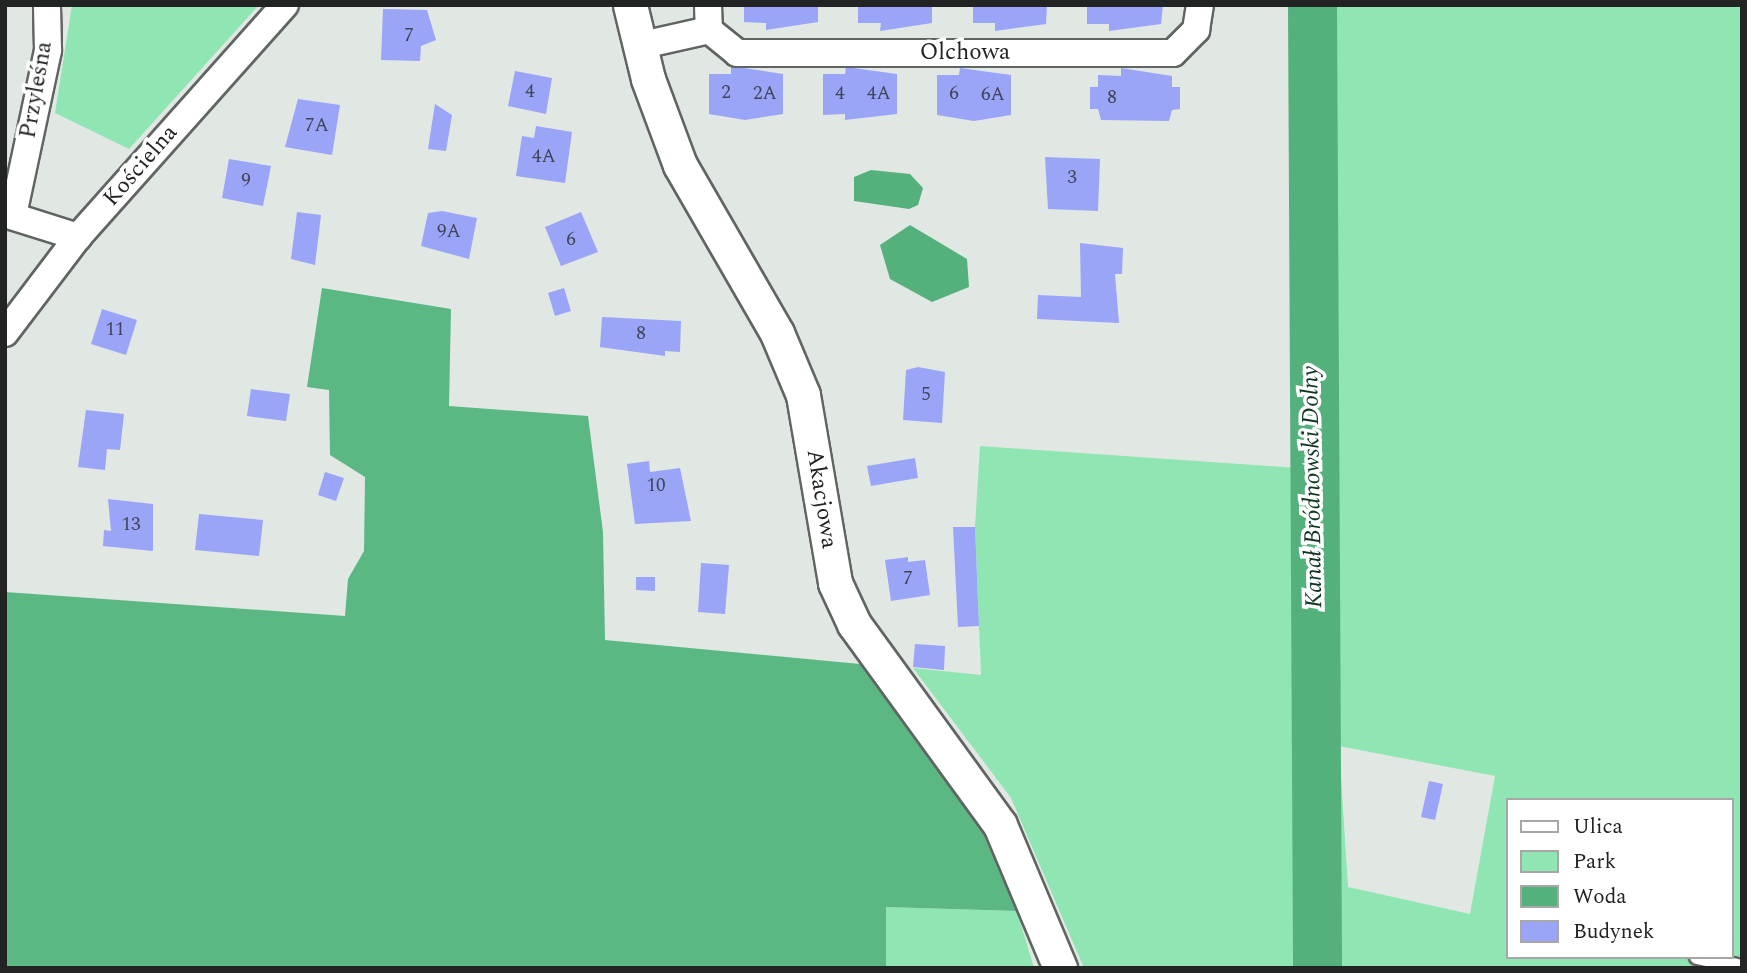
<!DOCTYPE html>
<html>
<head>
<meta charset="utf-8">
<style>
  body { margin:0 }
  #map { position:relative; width:1747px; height:973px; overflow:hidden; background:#e1e7e3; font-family:Spectral,serif }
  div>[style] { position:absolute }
  .green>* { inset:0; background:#90e6b2 }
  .forest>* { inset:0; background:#5bb883 }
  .water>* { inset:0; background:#54b17c }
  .river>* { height:49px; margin:-24.5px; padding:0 24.5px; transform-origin:24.5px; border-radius:24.5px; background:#54b17c }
  .building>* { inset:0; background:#9aa5f7 }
  .roads { filter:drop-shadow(2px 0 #606562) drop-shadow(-2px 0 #606562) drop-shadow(0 2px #606562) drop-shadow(0 -2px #606562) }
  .service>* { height:14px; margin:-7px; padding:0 7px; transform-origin:7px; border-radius:7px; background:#fff }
  .minor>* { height:26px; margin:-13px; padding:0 13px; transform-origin:13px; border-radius:13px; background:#fff }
  .tertiary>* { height:33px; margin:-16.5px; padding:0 16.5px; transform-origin:16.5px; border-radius:16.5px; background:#fff }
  span { translate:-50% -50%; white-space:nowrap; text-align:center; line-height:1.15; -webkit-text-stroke:7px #fff; paint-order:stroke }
  .number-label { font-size:19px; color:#404458 }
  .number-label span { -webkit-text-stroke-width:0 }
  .street-label { font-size:23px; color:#222423 }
  .water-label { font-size:24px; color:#0f3722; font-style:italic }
  .frame { position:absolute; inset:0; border:7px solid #222423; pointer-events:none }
  .legend { position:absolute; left:1506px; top:798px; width:228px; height:161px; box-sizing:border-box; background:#fff; border:2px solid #a7a7a7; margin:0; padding:9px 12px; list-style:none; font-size:21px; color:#222423 }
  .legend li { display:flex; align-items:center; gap:14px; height:35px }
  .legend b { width:35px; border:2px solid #a7a7a7 }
</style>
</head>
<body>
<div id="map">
  <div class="green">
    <div style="clip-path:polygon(72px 5px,259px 5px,129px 149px,55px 113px)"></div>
    <div style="clip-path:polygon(evenodd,1291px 5px,1742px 5px,1742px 968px,1084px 968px,1011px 798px,913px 668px,981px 675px,975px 527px,980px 446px,1298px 468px,1291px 5px,1339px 746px,1495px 776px,1470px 914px,1348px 887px,1339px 746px,1291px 5px,1507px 800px,1731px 800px,1731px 957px,1507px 957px,1507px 800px)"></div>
    <div style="clip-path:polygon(886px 907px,1017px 911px,1034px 968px,886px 968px)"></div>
  </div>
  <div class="forest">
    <div style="clip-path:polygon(322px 288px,451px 309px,449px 406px,588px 416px,603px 532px,605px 640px,860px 664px,982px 831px,1017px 911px,886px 907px,886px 968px,5px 968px,5px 592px,345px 616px,348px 579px,364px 551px,365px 477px,330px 455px,329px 390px,307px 387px)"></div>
  </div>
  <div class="water">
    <div style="clip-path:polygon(871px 170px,910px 174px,923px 188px,918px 205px,909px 209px,854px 201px,854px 177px)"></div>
    <div style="clip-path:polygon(910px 225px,967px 259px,969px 287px,932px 302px,890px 279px,880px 245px)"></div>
  </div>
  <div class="river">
    <div style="left:1312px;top:5px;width:963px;rotate:89.7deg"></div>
  </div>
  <div class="building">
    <div style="clip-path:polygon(744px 5px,818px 5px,818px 22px,766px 30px,766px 23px,744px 22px)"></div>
    <div style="clip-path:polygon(858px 5px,932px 5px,932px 23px,880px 31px,881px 23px,858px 23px)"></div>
    <div style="clip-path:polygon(973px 5px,1047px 5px,1046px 24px,995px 31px,995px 23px,973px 23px)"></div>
    <div style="clip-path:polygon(1087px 5px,1163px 5px,1161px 24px,1109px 31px,1109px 24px,1087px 24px)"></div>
    <div style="clip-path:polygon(383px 9px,427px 10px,436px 40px,421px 46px,420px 61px,381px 60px)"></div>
    <div style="clip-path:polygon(731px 66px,783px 74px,783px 114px,745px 120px,709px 114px,709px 74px,731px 74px)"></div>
    <div style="clip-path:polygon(846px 67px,897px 74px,897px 114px,845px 120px,845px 114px,823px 115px,823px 74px,845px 74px)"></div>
    <div style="clip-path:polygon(960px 68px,1011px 75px,1011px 115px,974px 121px,937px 115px,937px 75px,959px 75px)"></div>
    <div style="clip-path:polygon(1121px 68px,1172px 76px,1172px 87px,1180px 87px,1180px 109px,1172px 110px,1169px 121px,1101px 120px,1098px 109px,1090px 109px,1090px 87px,1098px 87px,1098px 75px,1121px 76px)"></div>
    <div style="clip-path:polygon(515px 71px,552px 78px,546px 114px,508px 106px)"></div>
    <div style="clip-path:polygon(298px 99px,340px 105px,332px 155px,285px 147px)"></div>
    <div style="clip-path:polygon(435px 104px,452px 115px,446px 151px,428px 149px)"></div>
    <div style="clip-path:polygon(536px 126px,572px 132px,565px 183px,516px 176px,522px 136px,534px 138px)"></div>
    <div style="clip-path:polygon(1045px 157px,1100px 159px,1098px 211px,1048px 209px)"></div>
    <div style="clip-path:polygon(229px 159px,271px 166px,263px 206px,222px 198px)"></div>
    <div style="clip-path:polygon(442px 211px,477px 218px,469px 259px,421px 246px,428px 213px)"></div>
    <div style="clip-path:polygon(297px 212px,321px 215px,315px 265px,291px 259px)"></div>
    <div style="clip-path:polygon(581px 212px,598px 252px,561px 266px,545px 227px)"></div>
    <div style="clip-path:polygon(1080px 243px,1123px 248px,1122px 274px,1115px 274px,1119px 323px,1037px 319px,1038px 295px,1081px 297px)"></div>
    <div style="clip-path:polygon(564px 288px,571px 311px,555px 316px,548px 293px)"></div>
    <div style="clip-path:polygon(102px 309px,137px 320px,126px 355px,91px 344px)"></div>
    <div style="clip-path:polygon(602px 317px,681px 321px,680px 352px,665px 351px,665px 356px,600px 347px)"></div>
    <div style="clip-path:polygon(918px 367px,945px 372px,942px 423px,903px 420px,906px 370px)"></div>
    <div style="clip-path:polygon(251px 389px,290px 394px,286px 421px,247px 416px)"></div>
    <div style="clip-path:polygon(86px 410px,124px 414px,120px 450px,107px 449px,105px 470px,78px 467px)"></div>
    <div style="clip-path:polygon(915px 458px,918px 478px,871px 486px,867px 466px)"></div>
    <div style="clip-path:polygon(649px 461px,650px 472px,680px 468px,691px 521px,635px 524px,627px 464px)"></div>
    <div style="clip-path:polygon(325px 472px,344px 478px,336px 501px,318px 495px)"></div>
    <div style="clip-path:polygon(108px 499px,153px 504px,153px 551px,103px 546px,104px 530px,111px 531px)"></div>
    <div style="clip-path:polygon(199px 514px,263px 520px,259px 556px,195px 550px)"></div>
    <div style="clip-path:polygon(953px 527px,975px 527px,979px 626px,958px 627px)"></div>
    <div style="clip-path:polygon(908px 557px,908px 562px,925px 560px,930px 595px,891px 601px,885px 560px)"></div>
    <div style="clip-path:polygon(701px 563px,729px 565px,725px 614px,698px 612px)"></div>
    <div style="clip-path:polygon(636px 577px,655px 577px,655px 591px,636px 590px)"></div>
    <div style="clip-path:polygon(915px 644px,945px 646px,944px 670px,913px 667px)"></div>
    <div style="clip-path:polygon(1429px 781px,1443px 784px,1435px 820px,1421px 817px)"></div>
  </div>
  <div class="roads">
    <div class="service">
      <div style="left:1697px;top:957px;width:46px;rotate:12.5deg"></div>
    </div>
    <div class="minor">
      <div style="left:708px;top:5px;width:25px;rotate:88deg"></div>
      <div style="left:709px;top:30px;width:36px;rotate:39deg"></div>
      <div style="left:737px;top:53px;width:436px"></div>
      <div style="left:1173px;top:53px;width:33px;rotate:-45deg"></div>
      <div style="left:1196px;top:30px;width:25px;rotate:-81deg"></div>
      <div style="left:638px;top:46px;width:73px;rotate:-12.7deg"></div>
      <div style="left:5px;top:214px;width:77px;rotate:17.5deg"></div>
      <div style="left:13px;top:215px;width:169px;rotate:-78deg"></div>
      <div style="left:48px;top:50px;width:45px;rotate:-91.3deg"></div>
      <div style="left:5px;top:333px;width:121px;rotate:-52.8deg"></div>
      <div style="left:78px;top:237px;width:311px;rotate:-48.3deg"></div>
    </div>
    <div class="tertiary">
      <div style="left:630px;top:5px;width:76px;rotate:76.3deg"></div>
      <div style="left:648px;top:79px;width:92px;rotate:69.6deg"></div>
      <div style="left:680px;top:165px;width:194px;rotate:60deg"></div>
      <div style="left:777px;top:333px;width:67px;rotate:67.2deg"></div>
      <div style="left:803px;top:395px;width:191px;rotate:80.3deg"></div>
      <div style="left:835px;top:583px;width:45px;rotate:65.1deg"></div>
      <div style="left:854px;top:624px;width:248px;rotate:54deg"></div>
      <div style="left:1000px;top:825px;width:155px;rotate:67.2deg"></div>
    </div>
  </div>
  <div class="number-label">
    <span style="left:409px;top:36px">7</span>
    <span style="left:530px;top:92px">4</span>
    <span style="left:726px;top:93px">2</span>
    <span style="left:765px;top:94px">2A</span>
    <span style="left:840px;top:94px">4</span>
    <span style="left:879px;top:94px">4A</span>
    <span style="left:954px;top:94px">6</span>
    <span style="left:993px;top:95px">6A</span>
    <span style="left:1112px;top:98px">8</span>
    <span style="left:317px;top:126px">7A</span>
    <span style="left:544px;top:157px">4A</span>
    <span style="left:1072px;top:178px">3</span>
    <span style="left:246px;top:181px">9</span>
    <span style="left:449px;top:232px">9A</span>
    <span style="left:571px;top:240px">6</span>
    <span style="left:115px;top:330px">11</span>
    <span style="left:641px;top:334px">8</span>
    <span style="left:926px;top:395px">5</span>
    <span style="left:656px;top:486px">10</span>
    <span style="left:131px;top:525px">13</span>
    <span style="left:908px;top:579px">7</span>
  </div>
  <div class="street-label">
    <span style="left:965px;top:53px">Olchowa</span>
    <span style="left:37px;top:90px;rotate:-80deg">Przyleśna</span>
    <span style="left:141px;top:166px;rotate:-49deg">Kościelna</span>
    <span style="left:821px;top:499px;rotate:81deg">Akacjowa</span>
  </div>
  <div class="water-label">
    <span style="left:1313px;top:487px;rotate:-91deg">Kanał Bródnowski Dolny</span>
  </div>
  <div class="frame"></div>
  <ul class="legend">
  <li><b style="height:9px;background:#fff"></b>Ulica</li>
  <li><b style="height:19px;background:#90e6b2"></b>Park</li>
  <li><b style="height:19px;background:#54b17c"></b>Woda</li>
  <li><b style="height:19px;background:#9aa5f7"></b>Budynek</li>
  </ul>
</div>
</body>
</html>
